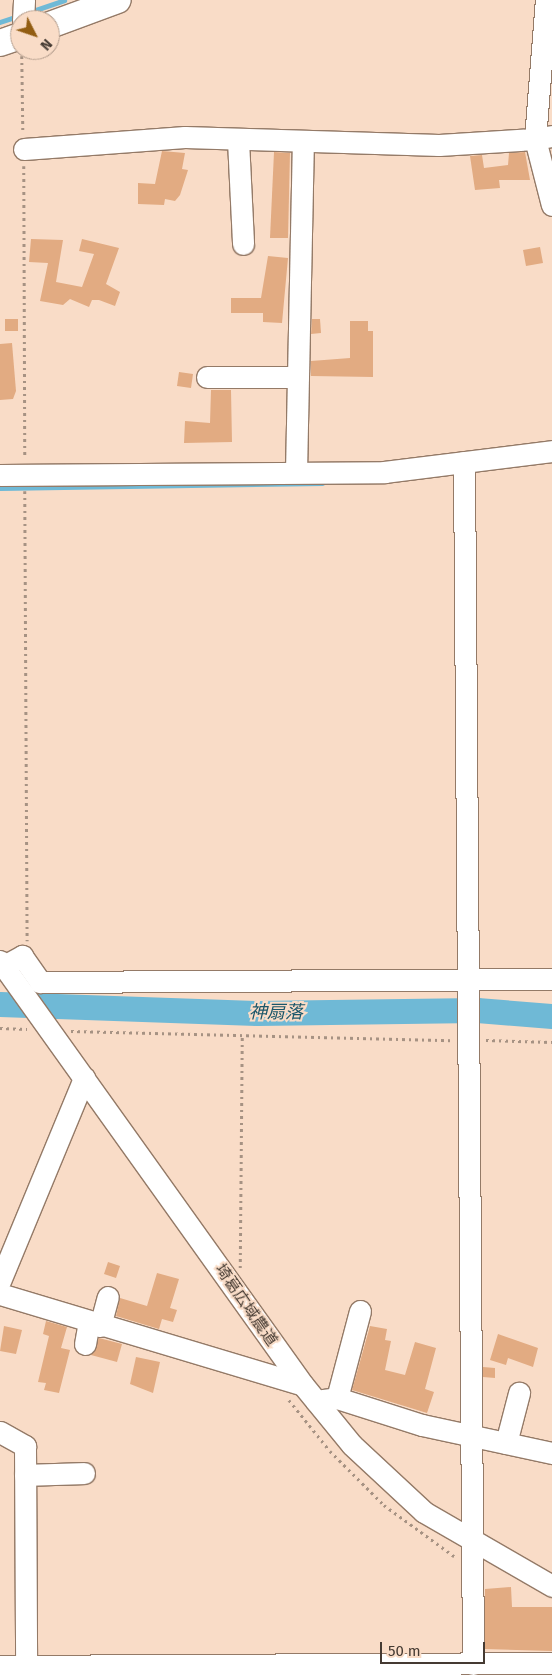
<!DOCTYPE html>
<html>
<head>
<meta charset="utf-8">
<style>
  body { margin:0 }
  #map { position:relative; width:552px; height:1675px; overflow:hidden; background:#f9dcc7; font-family:"Fira Sans","Noto Sans JP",sans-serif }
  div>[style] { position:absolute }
  .stream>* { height:4.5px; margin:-2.25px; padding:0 2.25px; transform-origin:2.25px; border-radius:2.25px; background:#6fb9d6 }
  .river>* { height:25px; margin:-12.5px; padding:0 12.5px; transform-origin:12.5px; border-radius:12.5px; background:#6fb9d6 }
  .building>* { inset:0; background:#e2ab82 }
  .path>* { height:2.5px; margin-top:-1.25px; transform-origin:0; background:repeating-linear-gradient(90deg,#a69283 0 2.5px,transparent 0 6.5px) }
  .roads { filter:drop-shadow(1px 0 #947a67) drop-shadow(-1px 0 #947a67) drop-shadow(0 1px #947a67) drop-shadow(0 -1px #947a67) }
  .minor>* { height:21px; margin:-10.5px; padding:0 10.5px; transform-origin:10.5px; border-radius:10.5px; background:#fff }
  .major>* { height:26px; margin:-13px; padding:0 13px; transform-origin:13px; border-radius:13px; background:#fff }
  span { translate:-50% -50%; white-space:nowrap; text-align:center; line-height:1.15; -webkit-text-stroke:4px #f9dcc7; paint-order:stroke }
  .street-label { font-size:16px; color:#453a32 }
  .water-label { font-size:18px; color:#1a566a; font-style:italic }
  .north { position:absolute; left:10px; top:10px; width:50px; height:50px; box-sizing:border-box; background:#f9dcc7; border:1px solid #b19b8b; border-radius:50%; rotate:131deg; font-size:14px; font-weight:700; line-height:20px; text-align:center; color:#453a32 }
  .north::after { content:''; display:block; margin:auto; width:18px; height:22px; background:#925d12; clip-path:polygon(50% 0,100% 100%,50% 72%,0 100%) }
  .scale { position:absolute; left:380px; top:1642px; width:105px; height:22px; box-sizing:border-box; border:2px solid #453a32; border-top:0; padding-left:6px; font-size:15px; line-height:18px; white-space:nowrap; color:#453a32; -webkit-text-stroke:4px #f9dcc7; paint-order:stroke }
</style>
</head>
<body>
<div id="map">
  <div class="stream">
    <div style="left:30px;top:12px;width:36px;rotate:-19deg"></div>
    <div style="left:0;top:22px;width:19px;rotate:-18deg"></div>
    <div style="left:0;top:488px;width:322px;rotate:-0.9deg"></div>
  </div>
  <div class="river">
    <div style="left:0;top:1004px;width:257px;rotate:2deg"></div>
    <div style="left:257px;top:1013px;width:220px;rotate:-0.8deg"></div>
    <div style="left:477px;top:1010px;width:75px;rotate:4.6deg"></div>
  </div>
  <div class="building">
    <div style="clip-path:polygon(162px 151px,185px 153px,182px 169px,188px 170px,180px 195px,175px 201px,165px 199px,164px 205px,138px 204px,138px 183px,155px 184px)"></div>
    <div style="clip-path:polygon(274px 152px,290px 153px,288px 238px,270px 238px)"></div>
    <div style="clip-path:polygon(525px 152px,530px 180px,499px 180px,500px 188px,475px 190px,470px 156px,482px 155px,484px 168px,508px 165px,509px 153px)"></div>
    <div style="clip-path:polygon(31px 239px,63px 240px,56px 282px,82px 287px,94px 254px,79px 251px,82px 239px,119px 248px,106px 284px,120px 292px,115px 306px,99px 300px,92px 300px,89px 307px,70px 299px,63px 305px,40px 301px,48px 263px,29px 262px)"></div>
    <div style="clip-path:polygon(540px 247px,543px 263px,526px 266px,523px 250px)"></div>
    <div style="clip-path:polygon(268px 256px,288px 258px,282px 323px,263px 322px,263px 313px,231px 313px,231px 298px,261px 298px)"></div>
    <div style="clip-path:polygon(5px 319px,18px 319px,18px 331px,5px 331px)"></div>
    <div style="clip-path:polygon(312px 319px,320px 319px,321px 333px,311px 334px)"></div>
    <div style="clip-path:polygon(350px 321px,368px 321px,368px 331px,373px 331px,373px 377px,311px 376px,311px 361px,350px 358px)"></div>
    <div style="clip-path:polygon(12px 343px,16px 391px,13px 399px,0 400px,0 344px)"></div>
    <div style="clip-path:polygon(179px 372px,193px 374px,191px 388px,177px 386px)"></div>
    <div style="clip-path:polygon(211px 390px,231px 390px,232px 442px,184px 443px,185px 421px,210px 423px)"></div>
    <div style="clip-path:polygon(108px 1262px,120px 1266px,116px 1278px,104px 1274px)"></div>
    <div style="clip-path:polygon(157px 1273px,179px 1279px,170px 1308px,177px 1310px,173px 1322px,162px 1319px,159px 1329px,116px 1316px,120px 1298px,147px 1306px)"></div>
    <div style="clip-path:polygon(46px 1321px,67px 1327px,61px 1348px,70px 1350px,59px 1393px,44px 1390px,46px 1383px,38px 1382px,49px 1336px,43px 1334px)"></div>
    <div style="clip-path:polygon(4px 1326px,22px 1330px,16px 1354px,0 1351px)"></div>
    <div style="clip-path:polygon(370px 1326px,387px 1329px,385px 1340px,391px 1341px,385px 1370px,405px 1375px,415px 1342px,436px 1348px,425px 1389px,434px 1392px,427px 1413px,352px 1390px)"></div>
    <div style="clip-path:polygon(498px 1334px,538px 1348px,533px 1367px,508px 1358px,506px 1365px,490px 1360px)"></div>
    <div style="clip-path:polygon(99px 1338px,122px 1344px,117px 1362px,91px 1355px)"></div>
    <div style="clip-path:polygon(136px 1357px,160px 1362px,153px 1393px,130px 1384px)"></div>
    <div style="clip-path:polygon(483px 1367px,495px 1368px,495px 1378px,483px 1377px)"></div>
    <div style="clip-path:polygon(511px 1587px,512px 1607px,552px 1607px,552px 1651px,485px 1649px,485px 1589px)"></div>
  </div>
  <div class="path">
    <div style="left:22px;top:56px;width:75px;rotate:89.2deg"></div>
    <div style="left:24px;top:166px;width:292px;rotate:89.8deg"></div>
    <div style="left:25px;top:491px;width:450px;rotate:89.7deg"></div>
    <div style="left:0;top:1028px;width:27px;rotate:2deg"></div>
    <div style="left:71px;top:1031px;width:380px;rotate:1.4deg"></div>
    <div style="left:486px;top:1040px;width:66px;rotate:1.7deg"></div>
    <div style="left:240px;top:1268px;width:233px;rotate:-89.5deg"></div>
    <div style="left:289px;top:1400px;width:65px;rotate:51.2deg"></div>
    <div style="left:330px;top:1451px;width:76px;rotate:45deg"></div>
    <div style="left:384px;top:1505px;width:87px;rotate:36.1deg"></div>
  </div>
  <div class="roads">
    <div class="minor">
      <div style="left:23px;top:20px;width:20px;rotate:-87deg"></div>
      <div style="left:552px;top:136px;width:17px;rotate:170deg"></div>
      <div style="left:535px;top:139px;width:68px;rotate:75.6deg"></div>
      <div style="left:238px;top:140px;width:104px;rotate:87.2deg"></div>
      <div style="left:24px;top:149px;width:161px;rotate:-4.3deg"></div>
      <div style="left:185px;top:137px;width:254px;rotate:1.8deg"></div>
      <div style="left:439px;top:145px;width:96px;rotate:-3.6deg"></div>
      <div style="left:535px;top:139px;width:139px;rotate:-85.5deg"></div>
      <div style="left:207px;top:377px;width:91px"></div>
      <div style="left:464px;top:462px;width:1202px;rotate:89.57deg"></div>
      <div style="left:296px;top:472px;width:328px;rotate:-88.8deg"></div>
      <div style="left:0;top:475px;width:384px;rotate:-0.4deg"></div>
      <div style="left:384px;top:472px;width:169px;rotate:-7.1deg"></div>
      <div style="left:0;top:961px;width:521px;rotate:54.45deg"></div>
      <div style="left:303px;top:1385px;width:77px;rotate:50.8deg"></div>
      <div style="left:352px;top:1445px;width:98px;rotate:42.9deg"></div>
      <div style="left:424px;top:1512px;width:148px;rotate:30deg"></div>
      <div style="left:4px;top:966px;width:21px;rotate:-29deg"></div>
      <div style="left:22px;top:956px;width:32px;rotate:55deg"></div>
      <div style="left:40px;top:982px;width:512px;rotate:-0.34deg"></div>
      <div style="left:0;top:1281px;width:220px;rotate:-67.5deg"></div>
      <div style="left:0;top:1294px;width:316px;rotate:16.7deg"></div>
      <div style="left:100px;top:1326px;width:30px;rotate:-75deg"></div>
      <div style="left:85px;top:1344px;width:22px;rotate:-80deg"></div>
      <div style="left:337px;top:1398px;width:90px;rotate:-75.2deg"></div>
      <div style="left:316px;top:1401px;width:21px;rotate:-8deg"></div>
      <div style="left:337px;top:1398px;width:89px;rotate:17.6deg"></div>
      <div style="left:422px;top:1425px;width:133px;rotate:12.2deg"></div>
      <div style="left:0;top:1432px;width:29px;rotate:29deg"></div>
      <div style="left:25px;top:1446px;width:229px;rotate:89.7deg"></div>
      <div style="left:506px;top:1443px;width:52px;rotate:-75.4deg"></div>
      <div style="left:25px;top:1475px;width:59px;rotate:-1.9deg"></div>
      <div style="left:0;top:1666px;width:552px;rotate:-0.31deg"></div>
    </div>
    <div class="major">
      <div style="left:50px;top:25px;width:72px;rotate:-20.2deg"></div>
      <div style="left:0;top:43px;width:21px;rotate:-19deg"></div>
    </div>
  </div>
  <div class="street-label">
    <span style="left:246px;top:1305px;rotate:55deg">埼葛広域農道</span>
  </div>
  <div class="water-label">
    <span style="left:276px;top:1012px">神扇落</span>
  </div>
  <div class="north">N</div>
  <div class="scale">50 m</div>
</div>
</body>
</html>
